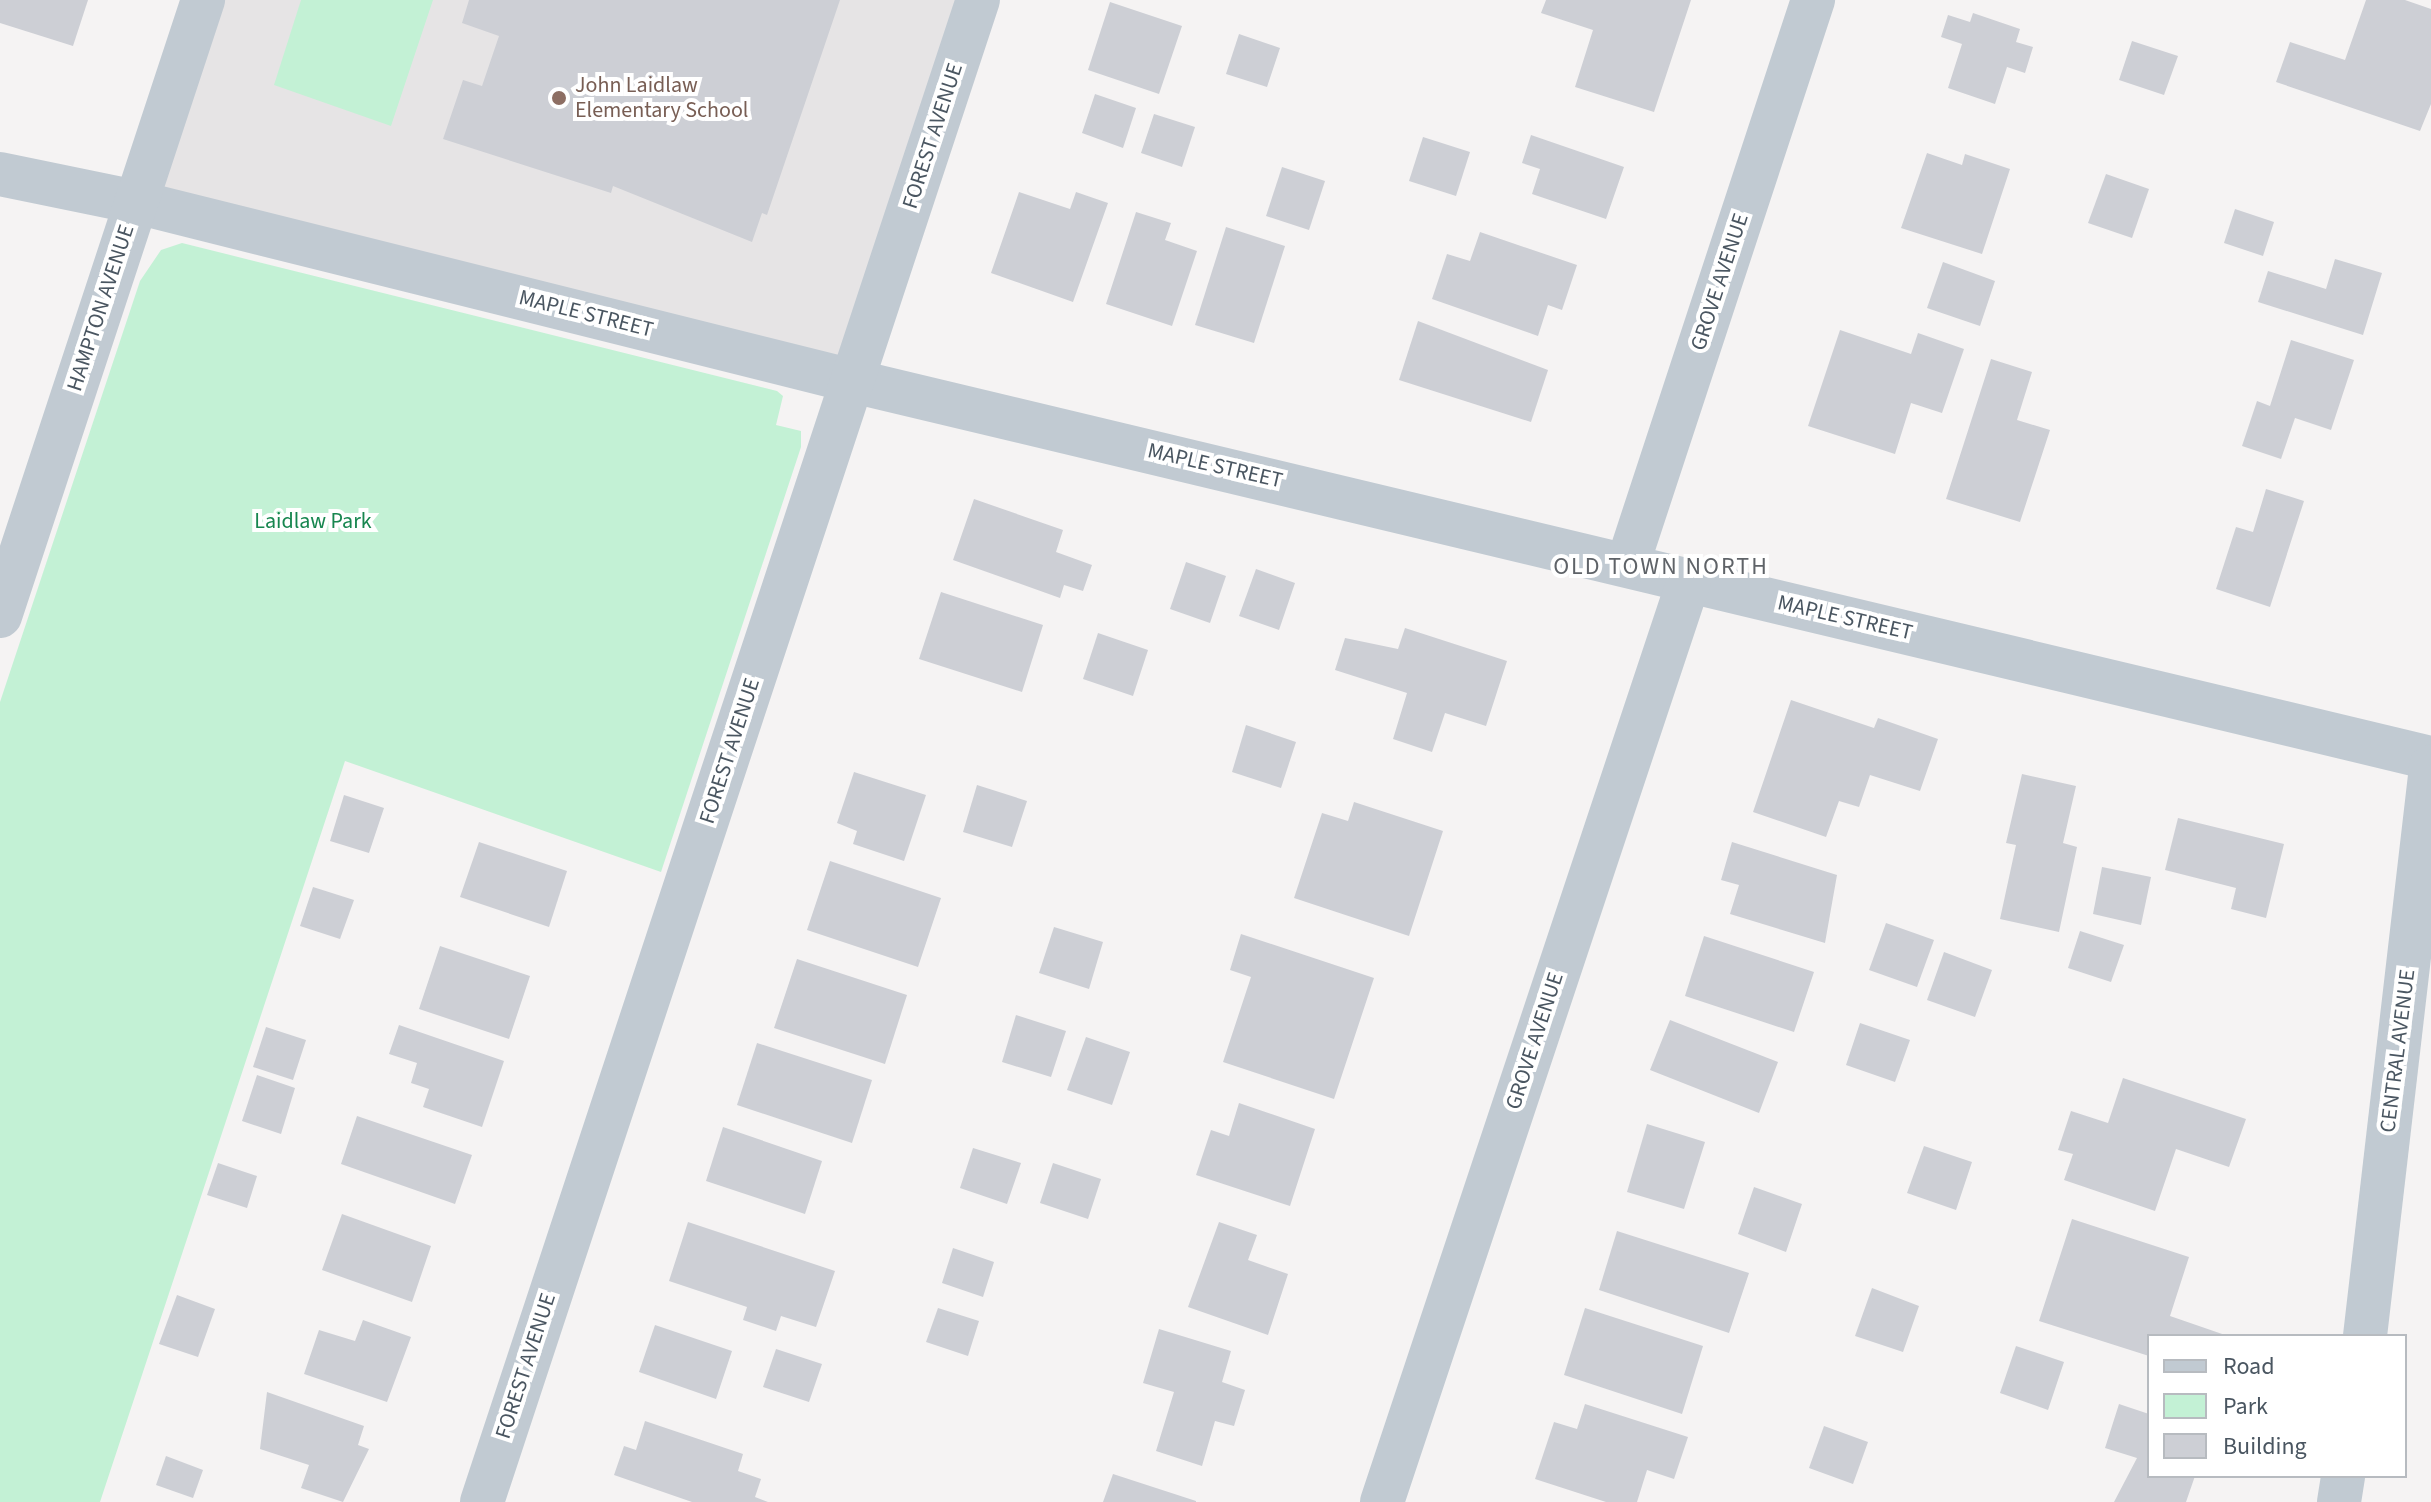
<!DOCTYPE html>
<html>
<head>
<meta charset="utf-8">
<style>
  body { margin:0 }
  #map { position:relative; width:2431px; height:1502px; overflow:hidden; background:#f5f3f3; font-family:"Source Sans 3",sans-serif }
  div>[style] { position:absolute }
  .education>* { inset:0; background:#e6e4e5 }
  .green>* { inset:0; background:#c3f1d5 }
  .building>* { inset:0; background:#cdcfd5 }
  .minor>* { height:44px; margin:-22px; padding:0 22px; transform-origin:22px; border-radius:22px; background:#c1cad2 }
  .dots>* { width:22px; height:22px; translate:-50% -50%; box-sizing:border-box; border:4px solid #fff; border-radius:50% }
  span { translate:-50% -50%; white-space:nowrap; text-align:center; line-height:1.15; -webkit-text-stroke:8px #fff; paint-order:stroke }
  .education-label { font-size:22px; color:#785e54 }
  .left { translate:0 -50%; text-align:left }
  .street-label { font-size:22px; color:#4a5661 }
  .park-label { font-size:22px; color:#17864f }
  .neighbourhood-label { font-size:24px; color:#5f6368; letter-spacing:2px }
  .legend { position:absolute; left:2147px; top:1334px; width:260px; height:144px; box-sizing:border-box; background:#fff; border:2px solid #b7bbc0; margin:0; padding:10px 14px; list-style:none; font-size:24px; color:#4a5661 }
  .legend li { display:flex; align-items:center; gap:16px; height:40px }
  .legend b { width:40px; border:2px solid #b7bbc0 }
</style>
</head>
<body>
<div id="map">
  <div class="education">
    <div style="clip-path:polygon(214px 0,969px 0,846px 370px,148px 196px)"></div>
  </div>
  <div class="green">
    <div style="clip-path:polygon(301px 0,433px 0,391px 126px,274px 85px)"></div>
    <div style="clip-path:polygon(182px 243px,777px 391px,783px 396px,776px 425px,801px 431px,801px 447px,661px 872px,345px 761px,100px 1502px,0 1502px,0 702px,140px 281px,161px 250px)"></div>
  </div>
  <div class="building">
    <div style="clip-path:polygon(0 0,88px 0,73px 46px,0 23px)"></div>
    <div style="clip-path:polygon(469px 0,840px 0,767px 215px,762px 213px,752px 242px,613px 186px,611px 193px,443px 139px,463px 80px,482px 86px,499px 36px,462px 23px)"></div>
    <div style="clip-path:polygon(1546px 0,1691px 0,1654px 112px,1575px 87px,1593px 30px,1541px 13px)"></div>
    <div style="clip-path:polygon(2366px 0,2405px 0,2431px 9px,2431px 104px,2420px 131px,2276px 82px,2290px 42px,2345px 60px)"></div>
    <div style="clip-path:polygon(1110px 2px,1182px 26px,1159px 94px,1088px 70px)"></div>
    <div style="clip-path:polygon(1973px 13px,2020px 29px,2016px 42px,2033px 47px,2025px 73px,2007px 67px,1995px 104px,1948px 88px,1962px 44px,1941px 37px,1948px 15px,1970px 22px)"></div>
    <div style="clip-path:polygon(1239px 34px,1280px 48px,1267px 87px,1226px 74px)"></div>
    <div style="clip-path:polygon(2132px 41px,2178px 56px,2164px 95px,2119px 80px)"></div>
    <div style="clip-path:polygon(1095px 94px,1136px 108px,1123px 148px,1082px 133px)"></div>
    <div style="clip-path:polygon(1154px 114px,1195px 127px,1182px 167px,1141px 153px)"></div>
    <div style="clip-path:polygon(1531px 135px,1624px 167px,1606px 219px,1532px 194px,1540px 169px,1522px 163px)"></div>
    <div style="clip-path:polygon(1423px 137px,1470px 152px,1456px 196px,1409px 181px)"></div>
    <div style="clip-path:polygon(1927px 153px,1962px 165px,1965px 154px,2010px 169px,1982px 254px,1901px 228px)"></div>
    <div style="clip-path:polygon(1282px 167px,1325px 181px,1309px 230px,1266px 216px)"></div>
    <div style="clip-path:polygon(2106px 174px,2149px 189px,2132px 238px,2088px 223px)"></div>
    <div style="clip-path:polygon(1019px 192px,1070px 209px,1076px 192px,1108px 203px,1073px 302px,991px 273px)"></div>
    <div style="clip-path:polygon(2235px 209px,2274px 222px,2263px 256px,2224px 243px)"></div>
    <div style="clip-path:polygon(1136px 212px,1171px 223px,1165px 240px,1197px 251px,1172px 326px,1106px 304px)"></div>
    <div style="clip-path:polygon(1226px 227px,1285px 246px,1254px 343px,1195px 325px)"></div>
    <div style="clip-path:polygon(1480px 232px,1577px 265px,1562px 310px,1548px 305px,1538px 336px,1432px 299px,1447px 254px,1470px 261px)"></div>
    <div style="clip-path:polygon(2335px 259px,2382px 273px,2363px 335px,2258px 302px,2268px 271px,2326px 289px)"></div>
    <div style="clip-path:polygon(1943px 262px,1995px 281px,1980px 326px,1927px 308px)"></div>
    <div style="clip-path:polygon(1418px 321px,1548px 370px,1531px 422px,1399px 380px)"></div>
    <div style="clip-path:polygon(1840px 330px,1911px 354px,1918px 333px,1964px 349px,1942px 413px,1911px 403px,1895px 454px,1808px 426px)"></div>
    <div style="clip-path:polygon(2291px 340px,2354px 360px,2331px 430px,2295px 418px,2281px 459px,2242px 446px,2257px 401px,2270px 406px)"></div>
    <div style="clip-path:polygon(1991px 359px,2032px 372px,2017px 420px,2050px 430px,2020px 522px,1946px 499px)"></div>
    <div style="clip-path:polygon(2266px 489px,2304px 501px,2270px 607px,2216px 589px,2236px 527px,2253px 532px)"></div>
    <div style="clip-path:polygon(974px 499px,1063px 530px,1056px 552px,1092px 565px,1083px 591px,1064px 585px,1060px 598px,953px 560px)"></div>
    <div style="clip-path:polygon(1186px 562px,1226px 576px,1210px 623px,1170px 609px)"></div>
    <div style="clip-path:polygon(1256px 569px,1295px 583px,1279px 630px,1239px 616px)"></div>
    <div style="clip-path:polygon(941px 592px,1043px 625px,1022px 692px,919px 659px)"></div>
    <div style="clip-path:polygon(1405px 628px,1507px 661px,1486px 726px,1445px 713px,1432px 752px,1393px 739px,1407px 693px,1335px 670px,1345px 638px,1398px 649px)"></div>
    <div style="clip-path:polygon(1098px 633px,1148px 650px,1133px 696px,1083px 679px)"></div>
    <div style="clip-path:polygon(1791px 700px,1874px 728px,1878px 718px,1938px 739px,1920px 791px,1870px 775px,1859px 807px,1839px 801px,1826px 837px,1753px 812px)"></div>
    <div style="clip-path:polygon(1246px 725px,1296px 742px,1281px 788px,1232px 772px)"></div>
    <div style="clip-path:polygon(854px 772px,926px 795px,904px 861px,853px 844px,857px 831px,837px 823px)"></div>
    <div style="clip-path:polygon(2022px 774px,2076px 786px,2063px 843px,2077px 847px,2059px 932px,2000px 919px,2016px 845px,2006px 843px)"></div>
    <div style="clip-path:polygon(977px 785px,1027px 801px,1012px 847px,963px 832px)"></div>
    <div style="clip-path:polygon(344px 795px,384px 808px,369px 853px,330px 841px)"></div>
    <div style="clip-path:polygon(1354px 802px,1443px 831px,1409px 936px,1294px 898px,1322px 813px,1348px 821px)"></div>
    <div style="clip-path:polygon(2178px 818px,2284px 844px,2266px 918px,2231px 909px,2236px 888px,2165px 870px)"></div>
    <div style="clip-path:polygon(479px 842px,567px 871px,549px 927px,460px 897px)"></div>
    <div style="clip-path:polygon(1732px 842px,1837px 875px,1825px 943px,1730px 914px,1739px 885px,1721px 880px)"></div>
    <div style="clip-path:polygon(830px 861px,941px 898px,918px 967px,807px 930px)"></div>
    <div style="clip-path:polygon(2102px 867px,2151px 877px,2141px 925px,2093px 914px)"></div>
    <div style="clip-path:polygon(313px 887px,354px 900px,340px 939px,300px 926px)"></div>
    <div style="clip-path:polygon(1886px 923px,1934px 940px,1917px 987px,1869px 970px)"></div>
    <div style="clip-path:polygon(1054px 927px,1103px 942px,1089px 989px,1039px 973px)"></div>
    <div style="clip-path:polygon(2080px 931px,2124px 945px,2111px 982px,2068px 968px)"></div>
    <div style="clip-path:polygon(1241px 934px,1374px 978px,1334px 1099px,1223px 1062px,1251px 977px,1230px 970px)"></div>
    <div style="clip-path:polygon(1704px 936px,1814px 972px,1794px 1032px,1685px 996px)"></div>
    <div style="clip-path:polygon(440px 946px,530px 976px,509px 1039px,419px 1009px)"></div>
    <div style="clip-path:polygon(1944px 952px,1992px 970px,1975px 1017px,1927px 1000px)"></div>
    <div style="clip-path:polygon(797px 959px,907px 995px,885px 1064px,774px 1028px)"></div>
    <div style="clip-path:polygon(1016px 1015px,1066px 1031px,1051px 1077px,1002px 1062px)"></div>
    <div style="clip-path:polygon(1670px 1020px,1778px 1062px,1759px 1113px,1650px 1070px)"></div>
    <div style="clip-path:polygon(1860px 1023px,1910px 1040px,1895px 1082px,1846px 1065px)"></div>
    <div style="clip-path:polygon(399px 1025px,504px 1061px,482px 1127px,423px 1107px,429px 1089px,411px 1083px,417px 1063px,389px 1054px)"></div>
    <div style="clip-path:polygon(266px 1027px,306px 1040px,293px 1080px,253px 1067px)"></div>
    <div style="clip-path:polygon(1086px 1037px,1130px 1052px,1112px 1105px,1067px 1090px)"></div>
    <div style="clip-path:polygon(757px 1043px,872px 1080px,852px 1143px,737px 1105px)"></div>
    <div style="clip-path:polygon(257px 1075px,295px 1088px,281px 1134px,242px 1121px)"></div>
    <div style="clip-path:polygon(2123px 1078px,2246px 1119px,2229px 1167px,2176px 1149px,2155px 1211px,2064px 1180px,2073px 1154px,2058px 1150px,2071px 1111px,2108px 1123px)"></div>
    <div style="clip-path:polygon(1239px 1103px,1315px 1129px,1290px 1206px,1196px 1175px,1211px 1130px,1229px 1136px)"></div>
    <div style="clip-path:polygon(357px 1116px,472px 1155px,455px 1204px,341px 1164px)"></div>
    <div style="clip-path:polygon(1647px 1124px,1705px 1142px,1684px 1209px,1627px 1192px)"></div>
    <div style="clip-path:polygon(723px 1127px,822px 1161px,805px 1214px,706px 1181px)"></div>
    <div style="clip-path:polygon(1924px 1146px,1972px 1162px,1956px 1210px,1907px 1193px)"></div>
    <div style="clip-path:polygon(973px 1148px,1021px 1163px,1007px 1204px,960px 1188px)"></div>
    <div style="clip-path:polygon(218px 1163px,257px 1176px,247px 1208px,207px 1195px)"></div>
    <div style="clip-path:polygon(1053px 1163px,1101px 1179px,1088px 1219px,1040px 1203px)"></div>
    <div style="clip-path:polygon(1754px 1187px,1802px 1204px,1786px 1252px,1738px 1234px)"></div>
    <div style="clip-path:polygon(342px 1214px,431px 1246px,412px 1302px,322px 1270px)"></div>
    <div style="clip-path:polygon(2072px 1219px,2189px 1257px,2170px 1316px,2228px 1336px,2149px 1336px,2149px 1356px,2039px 1321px)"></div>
    <div style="clip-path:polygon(688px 1222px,835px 1271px,816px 1327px,781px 1316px,776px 1331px,743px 1320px,747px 1307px,669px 1281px)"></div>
    <div style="clip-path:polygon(1219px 1222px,1257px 1235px,1248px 1260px,1288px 1274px,1268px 1335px,1188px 1307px)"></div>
    <div style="clip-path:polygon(1617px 1231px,1749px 1273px,1729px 1333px,1599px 1290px)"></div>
    <div style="clip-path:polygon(953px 1248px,994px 1262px,983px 1297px,942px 1283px)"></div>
    <div style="clip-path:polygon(1872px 1288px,1919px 1306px,1903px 1352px,1855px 1336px)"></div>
    <div style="clip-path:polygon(177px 1295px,215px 1309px,198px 1357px,159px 1344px)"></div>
    <div style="clip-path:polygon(938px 1308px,979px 1321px,968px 1356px,926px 1342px)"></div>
    <div style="clip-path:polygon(1585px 1308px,1703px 1346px,1682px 1414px,1564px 1375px)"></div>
    <div style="clip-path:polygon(363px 1320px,411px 1337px,387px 1402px,304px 1374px,319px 1330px,355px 1341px)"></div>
    <div style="clip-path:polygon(655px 1325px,732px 1351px,716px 1399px,639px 1372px)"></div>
    <div style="clip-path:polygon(1159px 1329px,1231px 1351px,1222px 1382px,1245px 1390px,1234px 1426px,1215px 1421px,1202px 1466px,1156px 1451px,1174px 1392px,1143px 1383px)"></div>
    <div style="clip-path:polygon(2016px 1346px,2064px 1362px,2048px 1410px,2000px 1393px)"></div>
    <div style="clip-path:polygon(776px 1349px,822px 1364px,809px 1402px,763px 1387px)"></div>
    <div style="clip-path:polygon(267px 1392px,364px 1426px,358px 1445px,369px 1449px,343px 1502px,301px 1488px,309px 1465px,260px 1449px)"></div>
    <div style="clip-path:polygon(1585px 1404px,1688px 1437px,1674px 1479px,1647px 1470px,1637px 1502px,1606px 1502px,1535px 1479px,1554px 1422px,1577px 1429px)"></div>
    <div style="clip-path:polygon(2119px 1404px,2149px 1414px,2149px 1476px,2195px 1476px,2186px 1502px,2114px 1502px,2137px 1458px,2105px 1448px)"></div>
    <div style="clip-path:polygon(645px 1421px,743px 1454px,738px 1471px,761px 1479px,755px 1497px,768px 1502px,692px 1502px,614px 1475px,624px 1446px,636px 1450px)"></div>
    <div style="clip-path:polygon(1824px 1426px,1868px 1442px,1853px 1484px,1809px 1468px)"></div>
    <div style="clip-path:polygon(166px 1456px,203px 1470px,193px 1498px,156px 1485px)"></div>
    <div style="clip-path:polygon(1113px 1474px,1196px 1501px,1196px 1502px,1103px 1502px)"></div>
  </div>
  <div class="minor">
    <div style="left:0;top:174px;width:139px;rotate:11.6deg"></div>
    <div style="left:136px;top:202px;width:739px;rotate:14.02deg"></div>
    <div style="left:853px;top:381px;width:1622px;rotate:13.44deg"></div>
    <div style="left:1628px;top:563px;width:593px;rotate:-71.81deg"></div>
    <div style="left:0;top:616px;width:649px;rotate:-71.76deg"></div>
    <div style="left:2365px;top:1336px;width:573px;rotate:-83.38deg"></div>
    <div style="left:482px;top:1502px;width:1582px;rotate:-71.73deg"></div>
    <div style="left:1382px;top:1502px;width:972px;rotate:-71.58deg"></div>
    <div style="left:2339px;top:1502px;width:26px;rotate:-81deg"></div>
  </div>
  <div class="dots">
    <div style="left:559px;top:98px;background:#8d6e63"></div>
  </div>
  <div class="education-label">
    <span class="left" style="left:575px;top:98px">John Laidlaw<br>Elementary School</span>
  </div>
  <div class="street-label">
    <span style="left:933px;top:136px;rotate:-72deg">FOREST AVENUE</span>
    <span style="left:1720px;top:282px;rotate:-72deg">GROVE AVENUE</span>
    <span style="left:101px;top:308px;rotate:-72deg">HAMPTON AVENUE</span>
    <span style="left:586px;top:314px;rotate:14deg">MAPLE STREET</span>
    <span style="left:1215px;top:466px;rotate:13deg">MAPLE STREET</span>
    <span style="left:1845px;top:618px;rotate:13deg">MAPLE STREET</span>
    <span style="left:730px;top:751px;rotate:-72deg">FOREST AVENUE</span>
    <span style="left:1535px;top:1041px;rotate:-72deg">GROVE AVENUE</span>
    <span style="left:2398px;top:1051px;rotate:-83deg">CENTRAL AVENUE</span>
    <span style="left:526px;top:1366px;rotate:-72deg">FOREST AVENUE</span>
  </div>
  <div class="park-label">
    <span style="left:313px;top:522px">Laidlaw Park</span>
  </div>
  <div class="neighbourhood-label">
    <span style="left:1661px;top:567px">OLD TOWN NORTH</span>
  </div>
  <ul class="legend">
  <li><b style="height:10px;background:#c1cad2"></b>Road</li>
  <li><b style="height:22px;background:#c3f1d5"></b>Park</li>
  <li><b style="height:22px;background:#cdcfd5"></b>Building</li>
  </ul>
</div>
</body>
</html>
